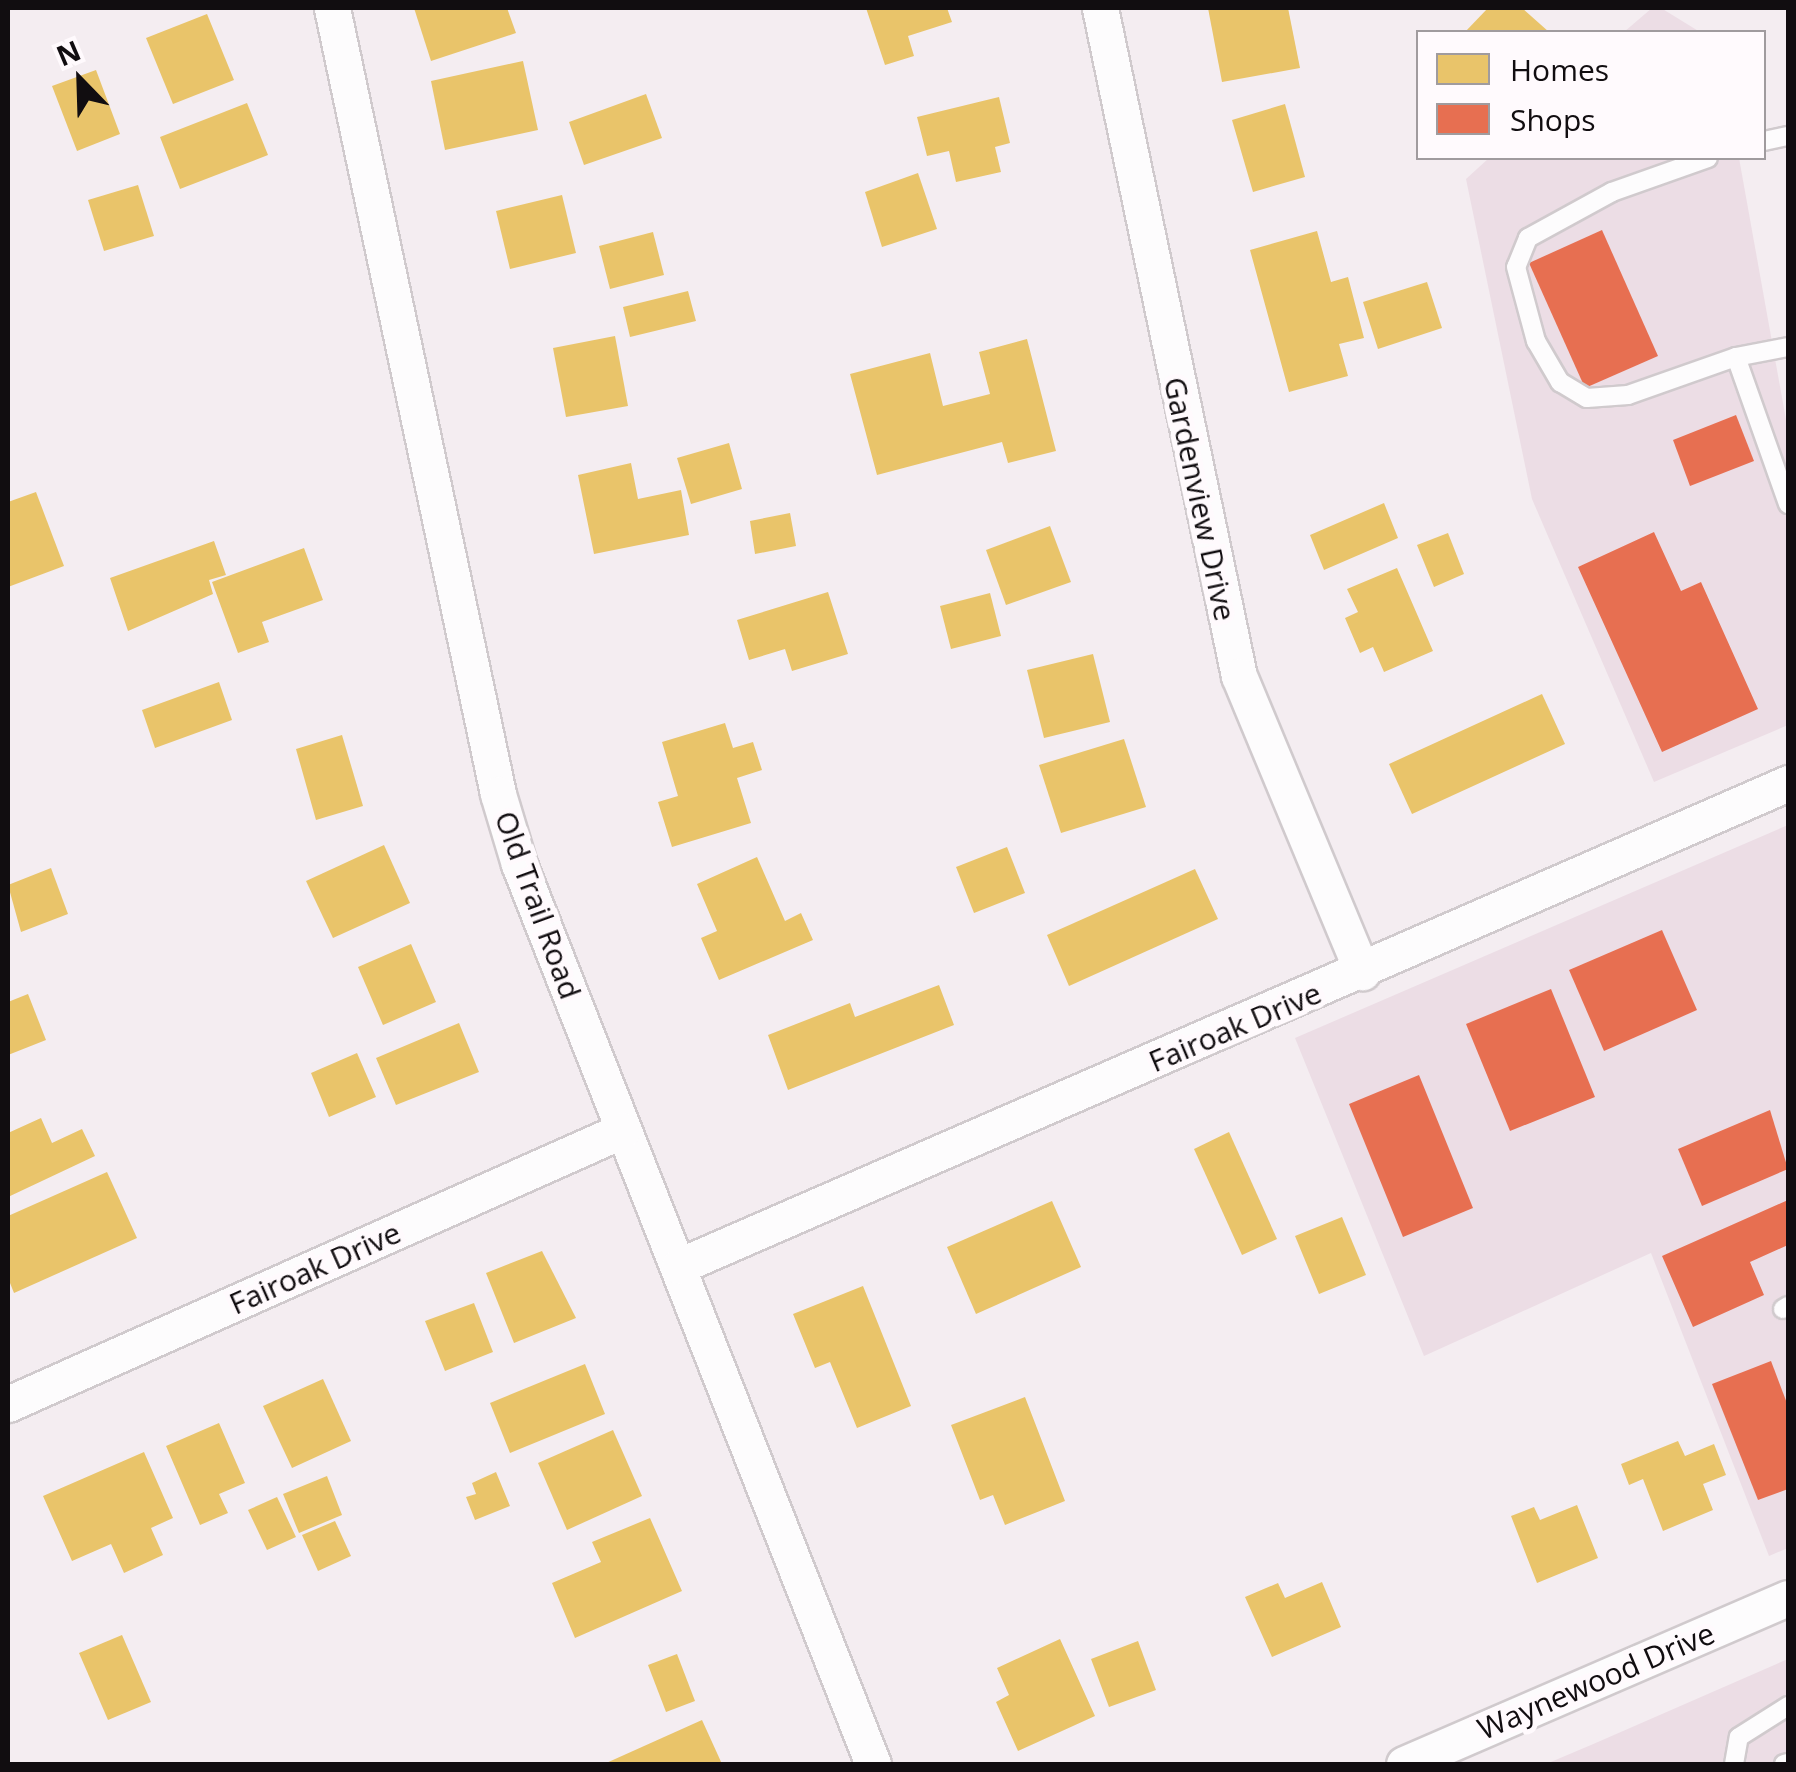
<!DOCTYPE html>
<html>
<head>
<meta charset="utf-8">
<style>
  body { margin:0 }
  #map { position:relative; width:1796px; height:1772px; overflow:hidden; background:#f4edf1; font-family:"Open Sans",sans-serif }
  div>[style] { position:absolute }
  .built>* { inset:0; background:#ecdde5 }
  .homes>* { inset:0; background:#e9c46a }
  .shops>* { inset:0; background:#e76f51 }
  .roads { filter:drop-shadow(2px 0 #d0cacd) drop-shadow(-2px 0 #d0cacd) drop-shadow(0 2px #d0cacd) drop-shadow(0 -2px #d0cacd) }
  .service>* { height:18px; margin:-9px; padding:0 9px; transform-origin:9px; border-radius:9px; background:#fdfcfd }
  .minor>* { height:35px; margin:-17.5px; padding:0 17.5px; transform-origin:17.5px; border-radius:17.5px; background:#fdfcfd }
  span { translate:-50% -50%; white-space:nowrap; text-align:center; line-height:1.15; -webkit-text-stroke:10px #fffafd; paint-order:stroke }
  .street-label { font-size:30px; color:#110d10 }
  .frame { position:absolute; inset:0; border:10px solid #110d10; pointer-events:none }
  .legend { position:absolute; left:1416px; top:30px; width:350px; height:130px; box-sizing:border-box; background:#fffafd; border:2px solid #a09b9e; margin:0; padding:12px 18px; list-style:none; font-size:30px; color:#110d10 }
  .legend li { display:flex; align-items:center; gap:20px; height:50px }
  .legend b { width:50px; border:2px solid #a09b9e }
  .north { position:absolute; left:30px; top:30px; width:100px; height:100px; -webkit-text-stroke:8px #fffafd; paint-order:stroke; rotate:337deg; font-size:28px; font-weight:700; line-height:40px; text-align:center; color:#110d10 }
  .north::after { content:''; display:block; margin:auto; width:35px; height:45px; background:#110d10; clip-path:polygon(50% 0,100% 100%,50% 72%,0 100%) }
</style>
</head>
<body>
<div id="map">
  <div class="built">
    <div style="clip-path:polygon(1652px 8px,1661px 8px,1700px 32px,1624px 32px)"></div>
    <div style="clip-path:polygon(1489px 158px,1739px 158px,1788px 431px,1788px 725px,1654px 782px,1532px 499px,1466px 179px)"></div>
    <div style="clip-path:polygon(1788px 825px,1788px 1548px,1769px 1556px,1651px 1253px,1424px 1356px,1295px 1038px)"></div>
    <div style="clip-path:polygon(1788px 1659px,1788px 1764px,1546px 1764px,1591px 1745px)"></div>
  </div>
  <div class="homes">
    <div style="clip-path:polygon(414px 8px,507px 8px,516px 33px,431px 61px)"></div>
    <div style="clip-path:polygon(866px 8px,947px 8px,952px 22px,908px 36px,914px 56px,885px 65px)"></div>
    <div style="clip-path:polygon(1208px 8px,1288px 8px,1300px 68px,1222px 82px)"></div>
    <div style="clip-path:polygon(1488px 8px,1522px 8px,1549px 32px,1465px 32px)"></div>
    <div style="clip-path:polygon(207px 14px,234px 80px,173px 104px,146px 38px)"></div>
    <div style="clip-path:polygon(523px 61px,538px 130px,445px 150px,431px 81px)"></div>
    <div style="clip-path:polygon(96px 70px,120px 134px,77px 151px,52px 86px)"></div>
    <div style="clip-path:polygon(646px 94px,662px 138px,584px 165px,569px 122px)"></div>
    <div style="clip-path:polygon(999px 97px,1010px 143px,995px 147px,1001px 172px,956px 182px,949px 151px,927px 156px,917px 117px)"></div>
    <div style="clip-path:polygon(247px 103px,268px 155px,180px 189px,160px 137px)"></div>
    <div style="clip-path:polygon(1285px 104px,1305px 177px,1253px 192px,1232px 120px)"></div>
    <div style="clip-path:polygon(918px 173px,937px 229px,882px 247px,865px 192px)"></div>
    <div style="clip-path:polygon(138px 185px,154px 236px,104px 251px,88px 200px)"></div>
    <div style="clip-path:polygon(562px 195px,576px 253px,510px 269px,496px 211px)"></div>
    <div style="clip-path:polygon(1317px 231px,1331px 282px,1348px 277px,1364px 338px,1339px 344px,1348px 376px,1289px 392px,1250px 250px)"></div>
    <div style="clip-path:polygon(653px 232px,664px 275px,610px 289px,599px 246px)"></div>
    <div style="clip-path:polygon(1427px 282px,1442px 328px,1378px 349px,1363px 302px)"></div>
    <div style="clip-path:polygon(688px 291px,696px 321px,630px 337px,623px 307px)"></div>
    <div style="clip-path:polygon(615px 336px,628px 406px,566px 417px,553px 348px)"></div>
    <div style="clip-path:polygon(1027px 339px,1056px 451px,1008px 463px,1002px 442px,877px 475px,850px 374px,930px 353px,943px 406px,990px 394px,979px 352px)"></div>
    <div style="clip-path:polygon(729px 443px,742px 489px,691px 504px,677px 458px)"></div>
    <div style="clip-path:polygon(631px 463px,638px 499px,681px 490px,689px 535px,594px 554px,578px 475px)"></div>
    <div style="clip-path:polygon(36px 492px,64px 566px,8px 587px,8px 502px)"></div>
    <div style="clip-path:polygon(1384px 503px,1398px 538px,1324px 570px,1310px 535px)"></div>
    <div style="clip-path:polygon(790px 513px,796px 546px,755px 554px,750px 521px)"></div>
    <div style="clip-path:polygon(1050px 526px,1071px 582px,1006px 605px,986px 550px)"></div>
    <div style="clip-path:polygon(1448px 533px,1464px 574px,1434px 587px,1417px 545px)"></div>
    <div style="clip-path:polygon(214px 541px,226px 575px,209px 580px,213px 594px,128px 631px,110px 578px)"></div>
    <div style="clip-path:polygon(304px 548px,323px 600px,262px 622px,269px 642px,238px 653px,212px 582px)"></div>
    <div style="clip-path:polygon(1397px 568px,1433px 651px,1384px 672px,1373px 647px,1360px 653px,1345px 618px,1358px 612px,1347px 589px)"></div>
    <div style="clip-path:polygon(828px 592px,848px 654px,792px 671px,785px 649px,749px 660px,737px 620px)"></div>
    <div style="clip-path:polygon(990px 593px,1001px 636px,951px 649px,940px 606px)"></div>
    <div style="clip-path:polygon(1093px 654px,1110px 722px,1044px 738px,1027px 670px)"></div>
    <div style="clip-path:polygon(219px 682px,232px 720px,155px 748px,142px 710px)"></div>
    <div style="clip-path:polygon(1542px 694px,1565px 744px,1412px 814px,1389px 764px)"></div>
    <div style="clip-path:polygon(725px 723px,733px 748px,753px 742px,762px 770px,737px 778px,751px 823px,672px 847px,658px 802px,678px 796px,662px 742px)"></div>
    <div style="clip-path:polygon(342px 735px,363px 806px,316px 820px,296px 749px)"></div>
    <div style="clip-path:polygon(1124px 739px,1146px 807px,1061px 833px,1039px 765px)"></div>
    <div style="clip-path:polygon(384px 845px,410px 903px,333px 938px,306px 881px)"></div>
    <div style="clip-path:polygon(1007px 847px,1025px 893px,974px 913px,956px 867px)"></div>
    <div style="clip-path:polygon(757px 857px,785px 921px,801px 913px,813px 940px,719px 980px,701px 938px,717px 931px,697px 884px)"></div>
    <div style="clip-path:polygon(51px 868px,68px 914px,21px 932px,8px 885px)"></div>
    <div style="clip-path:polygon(1195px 869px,1218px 919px,1069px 986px,1047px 935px)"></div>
    <div style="clip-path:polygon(411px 944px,436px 1002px,383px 1025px,358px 967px)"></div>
    <div style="clip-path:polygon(939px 985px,954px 1025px,788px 1090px,768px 1035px,850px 1003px,855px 1017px)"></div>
    <div style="clip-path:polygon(28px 994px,46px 1040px,8px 1055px,8px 1002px)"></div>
    <div style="clip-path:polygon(459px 1023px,479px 1072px,396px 1105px,376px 1058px)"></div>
    <div style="clip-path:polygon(357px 1053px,376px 1097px,329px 1117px,311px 1073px)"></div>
    <div style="clip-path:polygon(41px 1118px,52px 1143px,82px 1129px,95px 1156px,8px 1197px,8px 1133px)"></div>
    <div style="clip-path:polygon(1229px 1132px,1277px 1239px,1242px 1255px,1194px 1149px)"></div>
    <div style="clip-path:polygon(107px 1172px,137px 1238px,14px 1293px,8px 1278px,8px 1216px)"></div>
    <div style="clip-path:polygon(1052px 1201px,1081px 1267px,976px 1314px,947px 1247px)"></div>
    <div style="clip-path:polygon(1342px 1217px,1366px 1275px,1319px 1294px,1295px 1236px)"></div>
    <div style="clip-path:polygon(542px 1251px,576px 1318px,514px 1343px,486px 1273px)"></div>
    <div style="clip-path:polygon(863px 1286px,911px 1406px,857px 1428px,830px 1362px,815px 1368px,793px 1314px)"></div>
    <div style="clip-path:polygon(474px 1303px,493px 1352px,445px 1371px,425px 1321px)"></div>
    <div style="clip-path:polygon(585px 1364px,605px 1414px,510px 1453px,490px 1403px)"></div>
    <div style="clip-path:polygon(323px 1379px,351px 1441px,292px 1468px,263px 1406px)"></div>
    <div style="clip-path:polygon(1025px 1397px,1065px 1501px,1005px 1525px,993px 1495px,980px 1500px,951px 1425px)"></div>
    <div style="clip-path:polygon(219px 1423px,245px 1483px,219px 1494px,228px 1513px,200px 1525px,166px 1446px)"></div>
    <div style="clip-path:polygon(613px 1430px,642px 1496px,567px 1530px,538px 1463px)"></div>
    <div style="clip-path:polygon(1678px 1441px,1685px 1456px,1714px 1444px,1726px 1475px,1703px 1484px,1713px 1510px,1663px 1531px,1643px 1479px,1629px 1485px,1621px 1464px)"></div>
    <div style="clip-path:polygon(144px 1452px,173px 1518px,151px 1528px,163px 1555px,124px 1573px,111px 1544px,72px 1561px,43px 1496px)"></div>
    <div style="clip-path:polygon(496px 1472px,510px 1506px,475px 1520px,466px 1497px,476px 1494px,472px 1483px)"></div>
    <div style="clip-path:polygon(327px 1476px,342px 1515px,299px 1533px,283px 1494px)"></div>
    <div style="clip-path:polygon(277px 1497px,296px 1537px,267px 1550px,248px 1510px)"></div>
    <div style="clip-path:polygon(1577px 1505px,1598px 1558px,1537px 1583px,1511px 1516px,1534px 1507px,1540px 1520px)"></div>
    <div style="clip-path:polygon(650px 1518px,682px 1591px,575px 1638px,552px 1583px,601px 1562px,592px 1542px)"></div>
    <div style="clip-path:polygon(335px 1521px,351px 1556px,318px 1571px,302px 1535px)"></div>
    <div style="clip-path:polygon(1322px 1582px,1341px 1627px,1272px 1657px,1245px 1597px,1278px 1583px,1285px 1598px)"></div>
    <div style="clip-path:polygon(122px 1635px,151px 1702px,108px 1720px,79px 1653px)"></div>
    <div style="clip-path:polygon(1060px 1639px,1095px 1716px,1018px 1751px,996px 1702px,1009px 1695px,997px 1668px)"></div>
    <div style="clip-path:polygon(1138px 1641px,1156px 1690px,1109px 1707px,1091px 1659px)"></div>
    <div style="clip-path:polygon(677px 1654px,695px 1701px,666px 1712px,648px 1665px)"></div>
    <div style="clip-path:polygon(702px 1720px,722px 1764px,604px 1764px)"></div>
  </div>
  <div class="shops">
    <div style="clip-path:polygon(1602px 230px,1658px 356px,1585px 388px,1529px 263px)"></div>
    <div style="clip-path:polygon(1736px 415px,1754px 461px,1690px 486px,1673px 440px)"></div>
    <div style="clip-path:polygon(1654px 532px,1681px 591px,1701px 582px,1758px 709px,1662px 752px,1578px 567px)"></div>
    <div style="clip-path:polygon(1662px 930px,1697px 1010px,1604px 1051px,1569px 970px)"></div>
    <div style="clip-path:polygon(1551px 989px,1595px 1097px,1510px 1131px,1466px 1024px)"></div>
    <div style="clip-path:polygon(1419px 1075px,1473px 1208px,1403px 1237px,1349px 1104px)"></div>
    <div style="clip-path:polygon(1770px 1110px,1788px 1169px,1702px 1206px,1678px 1149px)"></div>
    <div style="clip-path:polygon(1788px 1200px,1788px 1245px,1750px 1262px,1764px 1295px,1693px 1327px,1662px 1256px)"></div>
    <div style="clip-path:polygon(1771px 1361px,1788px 1406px,1788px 1489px,1758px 1500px,1712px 1384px)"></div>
  </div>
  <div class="roads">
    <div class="service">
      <div style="left:1764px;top:141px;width:25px;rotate:-12deg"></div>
      <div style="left:1708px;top:158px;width:102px;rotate:160.5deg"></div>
      <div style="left:1612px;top:192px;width:96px;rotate:151.3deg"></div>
      <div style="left:1528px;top:238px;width:31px;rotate:112deg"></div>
      <div style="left:1516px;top:267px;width:77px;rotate:74.9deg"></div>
      <div style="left:1536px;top:341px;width:48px;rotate:59.7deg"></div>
      <div style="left:1560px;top:382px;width:31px;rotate:31deg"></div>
      <div style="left:1587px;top:398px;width:41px;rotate:-4.2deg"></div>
      <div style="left:1628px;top:395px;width:114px;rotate:-19.4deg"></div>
      <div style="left:1736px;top:357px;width:53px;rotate:-10.9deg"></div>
      <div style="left:1736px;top:357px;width:156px;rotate:70.5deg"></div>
      <div style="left:1783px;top:1309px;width:6px;rotate:-31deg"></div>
      <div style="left:1734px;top:1764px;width:27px;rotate:-80deg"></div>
      <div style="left:1739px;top:1737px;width:58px;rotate:-32.3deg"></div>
      <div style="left:1784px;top:1764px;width:4px;rotate:-14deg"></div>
    </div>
    <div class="minor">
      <div style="left:332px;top:8px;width:803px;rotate:78.07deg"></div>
      <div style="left:498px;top:794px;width:73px;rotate:73.3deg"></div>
      <div style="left:519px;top:864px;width:967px;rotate:68.53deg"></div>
      <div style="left:1100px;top:8px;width:682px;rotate:78.25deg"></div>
      <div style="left:1239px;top:676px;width:321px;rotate:67.4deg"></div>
      <div style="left:679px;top:1266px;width:1210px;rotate:-23.53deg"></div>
      <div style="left:8px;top:1404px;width:673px;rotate:-24.01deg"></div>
      <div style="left:1404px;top:1764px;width:418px;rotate:-23.4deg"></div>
    </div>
  </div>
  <div class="street-label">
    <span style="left:1200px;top:499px;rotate:78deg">Gardenview Drive</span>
    <span style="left:538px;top:905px;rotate:70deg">Old Trail Road</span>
    <span style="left:1235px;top:1027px;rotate:-23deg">Fairoak Drive</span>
    <span style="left:315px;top:1268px;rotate:-24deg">Fairoak Drive</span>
    <span style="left:1596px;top:1681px;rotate:-23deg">Waynewood Drive</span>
  </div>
  <div class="frame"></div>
  <ul class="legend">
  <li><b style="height:28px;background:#e9c46a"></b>Homes</li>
  <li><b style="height:28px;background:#e76f51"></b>Shops</li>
  </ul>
  <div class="north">N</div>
</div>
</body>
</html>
